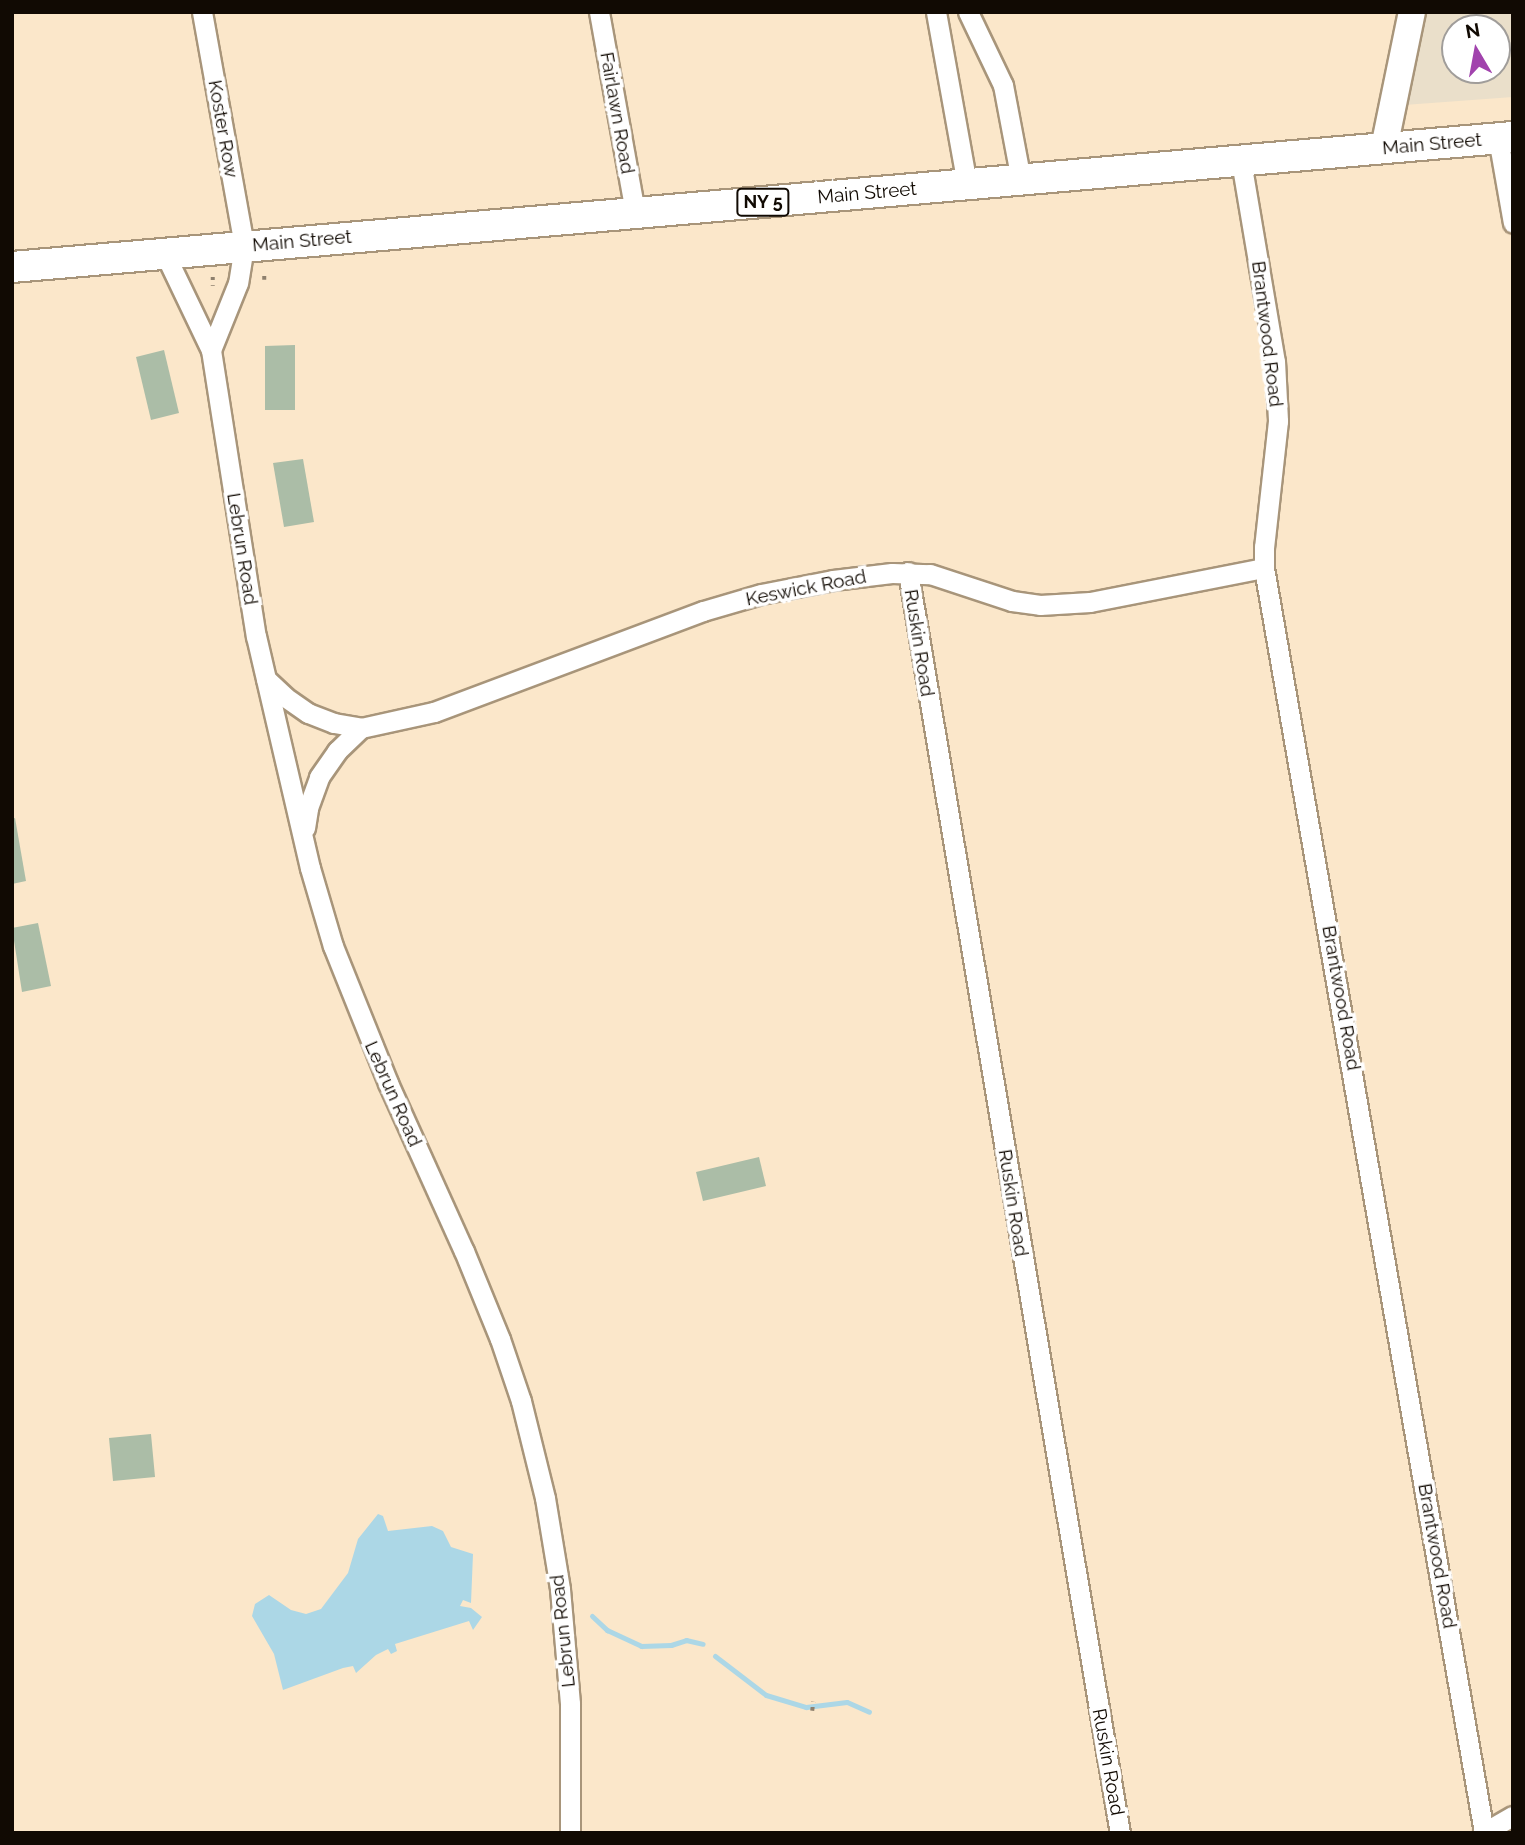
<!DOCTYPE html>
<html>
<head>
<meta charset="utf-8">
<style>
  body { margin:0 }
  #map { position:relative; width:1525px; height:1845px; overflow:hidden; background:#fbe7ca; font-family:Raleway,sans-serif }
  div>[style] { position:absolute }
  .education>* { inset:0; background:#eadfca }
  .green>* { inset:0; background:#abbda7 }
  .water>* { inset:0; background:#acd7e6 }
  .stream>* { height:5px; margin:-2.5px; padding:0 2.5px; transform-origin:2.5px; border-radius:2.5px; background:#acd7e6 }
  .path>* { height:3.5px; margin-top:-1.75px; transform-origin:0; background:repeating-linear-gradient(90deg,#8e806d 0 3.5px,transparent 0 8.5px) }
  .roads { filter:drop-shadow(2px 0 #a8957a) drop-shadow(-2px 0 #a8957a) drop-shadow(0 2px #a8957a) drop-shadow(0 -2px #a8957a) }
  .street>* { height:19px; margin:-9.5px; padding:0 9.5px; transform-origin:9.5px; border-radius:9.5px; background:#fff }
  .secondary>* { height:26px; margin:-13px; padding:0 13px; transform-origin:13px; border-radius:13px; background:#fff }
  .primary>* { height:30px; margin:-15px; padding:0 15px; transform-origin:15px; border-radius:15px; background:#fff }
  span { translate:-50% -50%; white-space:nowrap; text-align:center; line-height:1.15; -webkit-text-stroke:7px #fff; paint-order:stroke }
  .shield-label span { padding:2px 5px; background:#fff; border:2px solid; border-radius:5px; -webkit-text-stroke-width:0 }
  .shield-label { font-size:18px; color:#110a03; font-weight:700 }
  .street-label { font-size:19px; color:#110a03 }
  .frame { position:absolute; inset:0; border:14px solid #110a03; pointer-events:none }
  .north { position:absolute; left:1441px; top:14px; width:70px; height:70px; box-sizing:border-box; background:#fff; border:2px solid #a09d9a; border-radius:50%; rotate:350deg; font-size:19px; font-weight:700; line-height:28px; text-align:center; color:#110a03 }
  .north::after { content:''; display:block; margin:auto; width:24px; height:32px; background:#a143ad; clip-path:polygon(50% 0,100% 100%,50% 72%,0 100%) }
</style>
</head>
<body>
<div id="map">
  <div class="education">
    <div style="clip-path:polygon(evenodd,1427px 12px,1513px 12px,1513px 97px,1404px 105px,1427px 12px,1455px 28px,1497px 28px,1497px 70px,1455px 70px,1455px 28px)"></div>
  </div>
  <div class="green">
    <div style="clip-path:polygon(295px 345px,295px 410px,265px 410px,265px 346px)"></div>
    <div style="clip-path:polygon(164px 350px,179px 413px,151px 420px,136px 357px)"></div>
    <div style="clip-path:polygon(303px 459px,314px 522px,284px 527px,273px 463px)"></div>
    <div style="clip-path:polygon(15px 818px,26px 881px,12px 884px,12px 819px)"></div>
    <div style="clip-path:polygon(38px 923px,51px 986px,22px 992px,12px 928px)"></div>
    <div style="clip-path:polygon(759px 1157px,766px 1186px,703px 1201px,696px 1172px)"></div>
    <div style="clip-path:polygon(151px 1434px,155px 1477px,113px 1481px,109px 1438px)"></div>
  </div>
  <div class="water">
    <div style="clip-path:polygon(378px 1514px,383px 1516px,388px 1531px,432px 1526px,443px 1531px,451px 1547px,473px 1554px,471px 1603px,463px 1600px,460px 1606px,471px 1608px,482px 1617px,473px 1630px,469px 1621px,395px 1644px,397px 1651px,391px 1654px,388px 1649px,376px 1655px,356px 1673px,353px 1666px,343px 1668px,283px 1690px,274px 1654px,252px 1616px,255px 1604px,269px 1595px,291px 1610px,306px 1614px,321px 1609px,348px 1573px,358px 1539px)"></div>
  </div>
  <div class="stream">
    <div style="left:592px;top:1616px;width:21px;rotate:43deg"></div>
    <div style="left:607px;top:1630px;width:38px;rotate:25deg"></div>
    <div style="left:641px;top:1646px;width:30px;rotate:-2deg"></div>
    <div style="left:671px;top:1645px;width:16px;rotate:-18deg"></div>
    <div style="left:686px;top:1640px;width:17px;rotate:13deg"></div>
    <div style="left:715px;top:1656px;width:64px;rotate:37.4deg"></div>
    <div style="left:766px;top:1695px;width:42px;rotate:16.7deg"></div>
    <div style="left:806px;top:1707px;width:41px;rotate:-7deg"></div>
    <div style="left:847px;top:1702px;width:24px;rotate:24deg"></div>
  </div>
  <div class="path">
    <div style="left:213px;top:277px;width:9px;rotate:90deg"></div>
    <div style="left:264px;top:280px;width:6px;rotate:-90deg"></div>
    <div style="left:812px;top:1711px;width:9px;rotate:-84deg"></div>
  </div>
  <div class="roads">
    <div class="street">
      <div style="left:202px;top:12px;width:238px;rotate:79.8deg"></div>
      <div style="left:244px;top:246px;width:37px;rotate:99deg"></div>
      <div style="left:238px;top:283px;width:72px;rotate:111.9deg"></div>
      <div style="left:599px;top:12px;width:204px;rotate:79.8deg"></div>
      <div style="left:936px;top:12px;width:176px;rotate:79.8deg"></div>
      <div style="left:968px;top:12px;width:81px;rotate:64.4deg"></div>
      <div style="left:1003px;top:85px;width:97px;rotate:79.3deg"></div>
      <div style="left:1498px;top:138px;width:86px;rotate:80deg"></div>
      <div style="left:1241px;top:161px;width:203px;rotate:80.4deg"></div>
      <div style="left:1275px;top:361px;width:60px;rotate:87.1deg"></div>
      <div style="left:1278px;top:421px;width:127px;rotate:96.3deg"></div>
      <div style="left:1264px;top:547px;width:21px;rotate:90deg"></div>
      <div style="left:1264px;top:568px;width:1284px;rotate:80.13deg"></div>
      <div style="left:165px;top:254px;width:106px;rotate:64.4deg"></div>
      <div style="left:211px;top:350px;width:290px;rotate:81.1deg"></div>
      <div style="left:256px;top:636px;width:238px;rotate:76.9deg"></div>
      <div style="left:310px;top:868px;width:81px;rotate:73.6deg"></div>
      <div style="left:333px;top:946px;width:148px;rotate:68.1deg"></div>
      <div style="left:388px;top:1083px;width:184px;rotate:65.7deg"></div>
      <div style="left:464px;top:1251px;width:95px;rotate:67.8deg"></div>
      <div style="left:500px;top:1339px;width:65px;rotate:71.3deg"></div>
      <div style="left:521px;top:1401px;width:100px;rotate:76.1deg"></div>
      <div style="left:545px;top:1498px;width:92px;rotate:80.6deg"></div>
      <div style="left:560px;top:1589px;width:115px;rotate:85deg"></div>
      <div style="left:570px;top:1704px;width:129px;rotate:90deg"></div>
      <div style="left:908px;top:572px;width:1279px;rotate:80.46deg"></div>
      <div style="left:266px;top:679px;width:26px;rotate:43deg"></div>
      <div style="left:285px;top:697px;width:28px;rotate:35deg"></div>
      <div style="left:308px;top:713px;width:28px;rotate:21deg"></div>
      <div style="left:334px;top:723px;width:27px;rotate:10deg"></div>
      <div style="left:361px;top:728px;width:75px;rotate:-12.4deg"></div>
      <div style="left:434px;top:712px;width:287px;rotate:-20.6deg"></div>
      <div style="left:703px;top:611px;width:60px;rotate:-16.3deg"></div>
      <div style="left:761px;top:594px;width:73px;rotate:-11deg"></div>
      <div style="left:833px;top:580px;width:59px;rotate:-6.8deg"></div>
      <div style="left:892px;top:573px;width:38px;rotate:2deg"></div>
      <div style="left:930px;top:574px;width:86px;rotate:18.2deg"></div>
      <div style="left:1012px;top:601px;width:28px;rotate:8deg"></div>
      <div style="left:1040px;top:605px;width:50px;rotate:-3.4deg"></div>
      <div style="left:1090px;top:602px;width:177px;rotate:-11.1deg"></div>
      <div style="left:305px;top:828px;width:20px;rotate:-81deg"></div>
      <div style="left:308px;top:808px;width:33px;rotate:-70deg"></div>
      <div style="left:319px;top:777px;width:32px;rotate:-55deg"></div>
      <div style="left:337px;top:751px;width:33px;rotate:-44deg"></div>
      <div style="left:1483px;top:1833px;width:34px;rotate:-30deg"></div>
    </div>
    <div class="secondary">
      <div style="left:1384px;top:148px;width:139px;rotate:-78.4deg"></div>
    </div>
    <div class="primary">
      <div style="left:12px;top:267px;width:1507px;rotate:-4.95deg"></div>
    </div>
  </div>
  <div class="shield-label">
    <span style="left:763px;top:202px">NY 5</span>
  </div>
  <div class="street-label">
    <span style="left:617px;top:113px;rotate:80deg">Fairlawn Road</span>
    <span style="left:223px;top:129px;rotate:80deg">Koster Row</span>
    <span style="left:1432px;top:144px;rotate:-5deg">Main Street</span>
    <span style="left:867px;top:193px;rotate:-5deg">Main Street</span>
    <span style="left:302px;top:241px;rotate:-5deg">Main Street</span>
    <span style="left:1267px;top:334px;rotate:83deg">Brantwood Road</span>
    <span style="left:242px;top:549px;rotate:81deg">Lebrun Road</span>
    <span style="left:806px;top:588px;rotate:-11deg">Keswick Road</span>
    <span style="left:919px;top:643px;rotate:81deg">Ruskin Road</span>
    <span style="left:1341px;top:998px;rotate:80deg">Brantwood Road</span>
    <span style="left:393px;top:1094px;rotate:66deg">Lebrun Road</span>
    <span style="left:1013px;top:1203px;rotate:81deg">Ruskin Road</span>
    <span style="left:1437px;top:1556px;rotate:80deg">Brantwood Road</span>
    <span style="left:563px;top:1631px;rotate:-96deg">Lebrun Road</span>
    <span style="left:1108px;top:1762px;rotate:80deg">Ruskin Road</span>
  </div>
  <div class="frame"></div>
  <div class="north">N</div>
</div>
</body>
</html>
